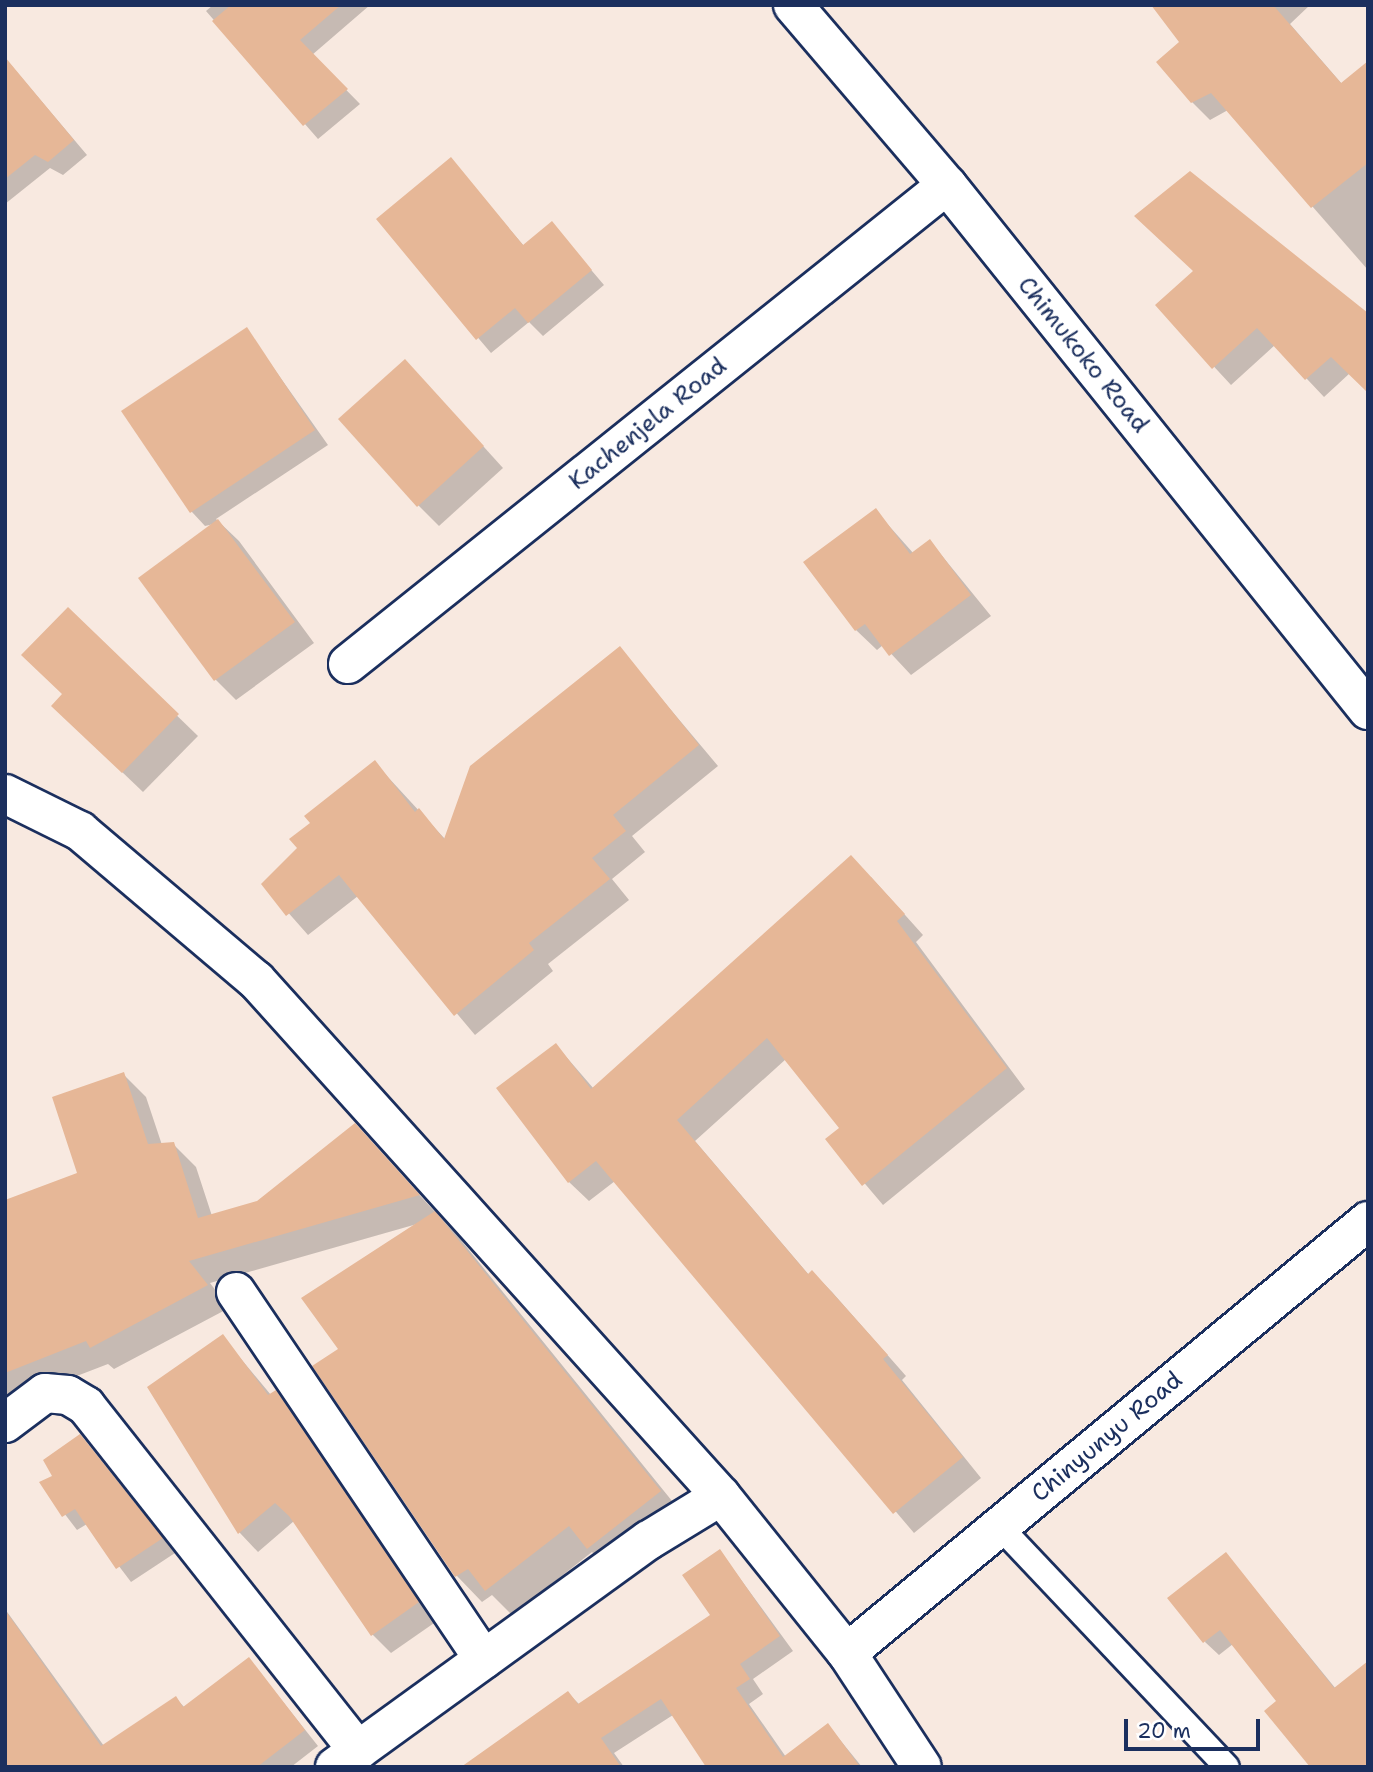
<!DOCTYPE html>
<html>
<head>
<meta charset="utf-8">
<style>
  body { margin:0 }
  #map { position:relative; width:1373px; height:1772px; overflow:hidden; background:#f8e9e0; font-family:"Shantell Sans",sans-serif }
  div>[style] { position:absolute }
  .shadow>* { inset:0; background:#0003 }
  .building>* { inset:0; background:#e6b797 }
  .roads { filter:drop-shadow(2px 0 #1b2f5e) drop-shadow(-2px 0 #1b2f5e) drop-shadow(0 2px #1b2f5e) drop-shadow(0 -2px #1b2f5e) }
  .service>* { height:24px; margin:-12px; padding:0 12px; transform-origin:12px; border-radius:12px; background:#fff }
  .minor>* { height:38px; margin:-19px; padding:0 19px; transform-origin:19px; border-radius:19px; background:#fff }
  span { translate:-50% -50%; white-space:nowrap; text-align:center; line-height:1.15; -webkit-text-stroke:5px #fff; paint-order:stroke }
  .street-label { font-size:24px; color:#1b2f5e }
  .frame { position:absolute; inset:0; border:7px solid #1b2f5e; pointer-events:none }
  .scale { position:absolute; left:1124px; top:1719px; width:136px; height:32px; box-sizing:border-box; border:4px solid #1b2f5e; border-top:0; padding-left:9px; font-size:21px; line-height:24px; white-space:nowrap; color:#1b2f5e; -webkit-text-stroke:5px #fff; paint-order:stroke }
</style>
</head>
<body>
<div id="map">
  <div class="shadow">
    <div style="clip-path:polygon(213px 5px,370px 5px,312px 55px,360px 104px,318px 139px,206px 11px)"></div>
    <div style="clip-path:polygon(1153px 5px,1310px 5px,1290px 24px,1342px 84px,1368px 63px,1368px 270px,1228px 110px,1210px 120px,1192px 102px,1182px 43px)"></div>
    <div style="clip-path:polygon(5px 58px,87px 155px,63px 175px,50px 168px,5px 204px)"></div>
    <div style="clip-path:polygon(450px 159px,524px 246px,552px 224px,604px 285px,543px 336px,529px 322px,491px 353px,378px 220px)"></div>
    <div style="clip-path:polygon(1157px 305px,1368px 315px,1350px 373px,1324px 397px,1275px 345px,1231px 385px)"></div>
    <div style="clip-path:polygon(246px 329px,328px 445px,216px 519px,239px 541px,314px 643px,236px 700px,216px 680px,141px 578px,214px 524px,205px 526px,192px 512px,124px 411px)"></div>
    <div style="clip-path:polygon(425px 382px,503px 468px,439px 526px,418px 505px)"></div>
    <div style="clip-path:polygon(875px 510px,914px 554px,930px 541px,991px 616px,911px 675px,883px 645px,877px 650px,856px 630px)"></div>
    <div style="clip-path:polygon(68px 610px,198px 736px,143px 792px,74px 726px,64px 694px)"></div>
    <div style="clip-path:polygon(619px 648px,718px 766px,632px 836px,645px 852px,612px 879px,629px 900px,548px 964px,553px 971px,475px 1035px,358px 896px,308px 935px,263px 884px,299px 848px,313px 823px,375px 763px,445px 839px)"></div>
    <div style="clip-path:polygon(871px 877px,923px 935px,916px 942px,1025px 1089px,883px 1205px,827px 1139px,842px 1128px,786px 1059px,695px 1141px,809px 1275px,812px 1272px,832px 1292px,906px 1376px,902px 1380px,981px 1478px,914px 1533px,615px 1181px,589px 1201px,569px 1182px,556px 1045px,594px 1089px)"></div>
    <div style="clip-path:polygon(123px 1074px,146px 1097px,162px 1145px,173px 1144px,196px 1167px,212px 1216px,258px 1202px,355px 1125px,460px 1239px,685px 1517px,614px 1574px,592px 1552px,512px 1615px,492px 1595px,482px 1602px,457px 1576px,315px 1366px,340px 1350px,417px 1224px,210px 1283px,229px 1308px,114px 1369px,108px 1364px,17px 1399px,5px 1393px,5px 1291px,79px 1174px)"></div>
    <div style="clip-path:polygon(222px 1336px,271px 1395px,276px 1392px,294px 1411px,437px 1621px,391px 1653px,372px 1634px,294px 1521px,258px 1552px,240px 1533px,149px 1388px)"></div>
    <div style="clip-path:polygon(80px 1436px,175px 1553px,131px 1582px,87px 1524px,77px 1530px,41px 1483px,54px 1476px)"></div>
    <div style="clip-path:polygon(720px 1551px,793px 1651px,753px 1679px,763px 1694px,749px 1704px,786px 1757px,828px 1725px,862px 1767px,738px 1767px,673px 1715px,614px 1753px,624px 1767px,464px 1767px,568px 1693px,580px 1705px,712px 1616px)"></div>
    <div style="clip-path:polygon(1226px 1554px,1336px 1689px,1368px 1767px,1278px 1701px,1233px 1644px,1219px 1655px,1205px 1642px)"></div>
    <div style="clip-path:polygon(5px 1609px,104px 1746px,176px 1698px,185px 1708px,249px 1659px,318px 1746px,291px 1767px,36px 1767px,5px 1722px)"></div>
  </div>
  <div class="building">
    <div style="clip-path:polygon(231px 5px,341px 5px,300px 40px,348px 89px,303px 126px,212px 21px)"></div>
    <div style="clip-path:polygon(1151px 5px,1273px 5px,1341px 83px,1368px 61px,1368px 163px,1311px 208px,1211px 93px,1191px 103px,1156px 62px,1179px 42px)"></div>
    <div style="clip-path:polygon(5px 57px,74px 140px,48px 162px,35px 155px,5px 179px)"></div>
    <div style="clip-path:polygon(451px 157px,523px 245px,552px 221px,592px 270px,528px 323px,515px 308px,476px 340px,376px 219px)"></div>
    <div style="clip-path:polygon(1190px 171px,1368px 313px,1368px 393px,1331px 357px,1305px 380px,1257px 328px,1212px 369px,1155px 305px,1193px 271px,1134px 216px)"></div>
    <div style="clip-path:polygon(247px 327px,315px 430px,190px 513px,121px 411px)"></div>
    <div style="clip-path:polygon(405px 359px,484px 446px,417px 507px,338px 419px)"></div>
    <div style="clip-path:polygon(876px 508px,910px 554px,930px 539px,971px 595px,889px 656px,865px 624px,855px 631px,803px 562px)"></div>
    <div style="clip-path:polygon(218px 519px,295px 622px,214px 681px,138px 578px)"></div>
    <div style="clip-path:polygon(68px 607px,179px 714px,122px 773px,51px 706px,62px 694px,21px 655px)"></div>
    <div style="clip-path:polygon(620px 646px,699px 745px,613px 815px,626px 831px,592px 858px,610px 879px,529px 943px,534px 950px,454px 1016px,339px 875px,286px 916px,261px 884px,297px 848px,289px 839px,310px 823px,304px 816px,375px 760px,415px 812px,419px 808px,444px 839px,470px 766px)"></div>
    <div style="clip-path:polygon(851px 855px,905px 914px,897px 921px,1007px 1068px,862px 1186px,825px 1139px,839px 1128px,767px 1038px,677px 1120px,808px 1274px,812px 1270px,888px 1355px,883px 1359px,963px 1457px,893px 1514px,596px 1161px,568px 1183px,496px 1088px,556px 1043px,591px 1089px)"></div>
    <div style="clip-path:polygon(124px 1072px,148px 1144px,174px 1142px,198px 1218px,257px 1201px,355px 1123px,420px 1195px,189px 1261px,208px 1285px,90px 1348px,86px 1341px,5px 1373px,5px 1200px,77px 1173px,52px 1097px)"></div>
    <div style="clip-path:polygon(435px 1211px,661px 1491px,587px 1549px,569px 1526px,485px 1591px,468px 1569px,455px 1577px,312px 1366px,338px 1349px,301px 1298px)"></div>
    <div style="clip-path:polygon(223px 1334px,268px 1395px,276px 1390px,419px 1602px,371px 1636px,289px 1516px,275px 1503px,238px 1534px,147px 1387px)"></div>
    <div style="clip-path:polygon(80px 1434px,163px 1538px,116px 1569px,75px 1509px,62px 1517px,39px 1482px,52px 1476px,43px 1460px)"></div>
    <div style="clip-path:polygon(720px 1549px,780px 1636px,740px 1664px,750px 1679px,736px 1688px,783px 1757px,828px 1723px,860px 1767px,706px 1767px,661px 1699px,601px 1738px,621px 1767px,461px 1767px,568px 1691px,578px 1704px,710px 1615px,682px 1575px)"></div>
    <div style="clip-path:polygon(1226px 1552px,1334px 1688px,1368px 1661px,1368px 1767px,1310px 1767px,1264px 1711px,1276px 1701px,1220px 1630px,1203px 1643px,1167px 1598px)"></div>
    <div style="clip-path:polygon(5px 1610px,101px 1746px,176px 1696px,183px 1707px,249px 1657px,305px 1730px,257px 1767px,5px 1767px)"></div>
  </div>
  <div class="roads">
    <div class="service">
      <div style="left:1000px;top:1527px;width:330px;rotate:46.6deg"></div>
    </div>
    <div class="minor">
      <div style="left:793px;top:5px;width:237px;rotate:49.5deg"></div>
      <div style="left:947px;top:185px;width:673px;rotate:51.27deg"></div>
      <div style="left:348px;top:664px;width:767px;rotate:-38.65deg"></div>
      <div style="left:5px;top:794px;width:84px;rotate:26.3deg"></div>
      <div style="left:80px;top:831px;width:231px;rotate:40.3deg"></div>
      <div style="left:256px;top:980px;width:695px;rotate:47.98deg"></div>
      <div style="left:721px;top:1496px;width:201px;rotate:51.3deg"></div>
      <div style="left:847px;top:1653px;width:136px;rotate:56.7deg"></div>
      <div style="left:236px;top:1292px;width:443px;rotate:56deg"></div>
      <div style="left:5px;top:1423px;width:50px;rotate:-36.9deg"></div>
      <div style="left:45px;top:1393px;width:23px;rotate:5deg"></div>
      <div style="left:68px;top:1395px;width:21px;rotate:31deg"></div>
      <div style="left:86px;top:1406px;width:439px;rotate:51.7deg"></div>
      <div style="left:847px;top:1653px;width:677px;rotate:-39.66deg"></div>
      <div style="left:335px;top:1767px;width:387px;rotate:-35.9deg"></div>
      <div style="left:649px;top:1540px;width:84px;rotate:-31.4deg"></div>
    </div>
  </div>
  <div class="street-label">
    <span style="left:1083px;top:355px;rotate:51deg">Chimukoko Road</span>
    <span style="left:648px;top:424px;rotate:-39deg">Kachenjela Road</span>
    <span style="left:1107px;top:1437px;rotate:-40deg">Chinyunyu Road</span>
  </div>
  <div class="frame"></div>
  <div class="scale">20 m</div>
</div>
</body>
</html>
